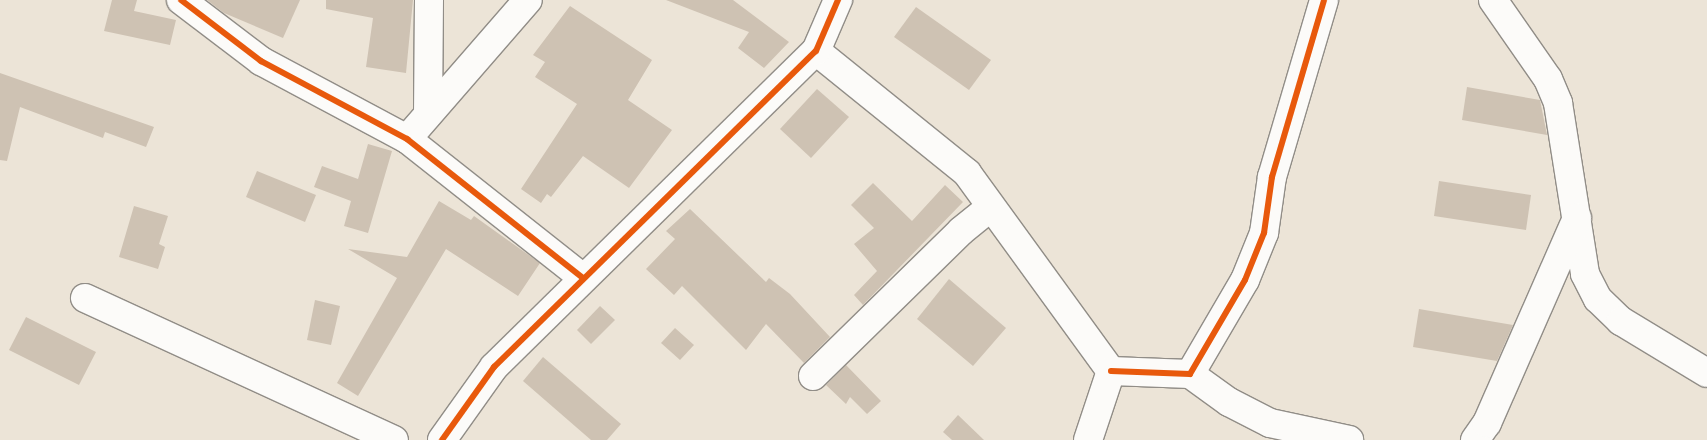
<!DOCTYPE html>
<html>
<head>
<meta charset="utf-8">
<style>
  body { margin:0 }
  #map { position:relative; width:1707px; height:440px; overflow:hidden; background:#ece4d7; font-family:"Comic Neue",sans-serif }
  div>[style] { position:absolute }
  .building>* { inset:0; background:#cec2b3 }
  .roads { filter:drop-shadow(1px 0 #918d87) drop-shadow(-1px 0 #918d87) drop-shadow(0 1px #918d87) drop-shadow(0 -1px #918d87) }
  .minor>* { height:28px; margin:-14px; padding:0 14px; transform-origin:14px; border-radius:14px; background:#fcfbf9 }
  .cycleway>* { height:6px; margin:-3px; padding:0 3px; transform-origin:3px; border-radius:3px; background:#e8590c }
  span { translate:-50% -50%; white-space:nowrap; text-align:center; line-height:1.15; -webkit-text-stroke:4px #fbf7ec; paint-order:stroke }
</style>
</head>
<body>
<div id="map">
  <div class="building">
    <div style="clip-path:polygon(112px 0,137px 0,134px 11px,176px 20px,170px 45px,104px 31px)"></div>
    <div style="clip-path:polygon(207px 0,300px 0,283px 38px,224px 13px)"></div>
    <div style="clip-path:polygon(326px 0,413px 0,406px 73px,366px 67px,373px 18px,326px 9px)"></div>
    <div style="clip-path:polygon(666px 0,733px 0,789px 42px,764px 68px,738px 48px,749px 32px)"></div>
    <div style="clip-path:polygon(570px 6px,652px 60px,628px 100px,672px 130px,629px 188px,583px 156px,551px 197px,547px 194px,541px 203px,521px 189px,577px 104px,535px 77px,545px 62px,533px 55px)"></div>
    <div style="clip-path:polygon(916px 7px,991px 60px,969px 90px,894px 37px)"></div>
    <div style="clip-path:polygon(0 73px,154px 127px,146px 147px,105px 132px,103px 138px,20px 107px,7px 161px,0 160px)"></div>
    <div style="clip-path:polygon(1467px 87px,1540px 100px,1547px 135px,1462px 120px)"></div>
    <div style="clip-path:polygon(817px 89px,849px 117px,811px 158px,780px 129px)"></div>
    <div style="clip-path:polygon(368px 144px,392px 151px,368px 233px,344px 226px,351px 201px,314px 187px,322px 166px,358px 179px)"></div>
    <div style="clip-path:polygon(257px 171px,316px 195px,305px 222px,246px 197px)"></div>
    <div style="clip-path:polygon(1439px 181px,1531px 195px,1526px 230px,1434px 216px)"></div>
    <div style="clip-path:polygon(873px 183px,912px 221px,945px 185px,963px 202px,863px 305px,854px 295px,877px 271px,854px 244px,874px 228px,851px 205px)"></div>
    <div style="clip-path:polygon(439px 201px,471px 220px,474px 216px,540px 263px,518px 296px,446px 249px,358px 396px,337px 383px,397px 278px,348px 249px,407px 257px)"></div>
    <div style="clip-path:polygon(134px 206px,168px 216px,159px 244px,165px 247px,158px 269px,119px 257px)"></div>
    <div style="clip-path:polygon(690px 209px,766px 282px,769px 278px,790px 294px,830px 337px,804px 363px,766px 324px,746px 350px,682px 286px,674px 295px,646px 269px,675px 239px,666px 231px)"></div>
    <div style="clip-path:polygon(949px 279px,1006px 328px,973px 366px,917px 319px)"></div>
    <div style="clip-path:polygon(315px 300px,340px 306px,331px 345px,307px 340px)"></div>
    <div style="clip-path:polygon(600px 306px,615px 320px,591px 344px,577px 330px)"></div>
    <div style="clip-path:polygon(1419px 309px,1513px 325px,1497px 361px,1413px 347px)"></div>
    <div style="clip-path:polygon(26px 317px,96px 352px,79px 385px,9px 350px)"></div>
    <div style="clip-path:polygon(675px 328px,694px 345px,680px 360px,661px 343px)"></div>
    <div style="clip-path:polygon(543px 357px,621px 424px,607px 440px,591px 440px,523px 381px)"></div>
    <div style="clip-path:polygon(846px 365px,881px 401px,867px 414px,850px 397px,846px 404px,826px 385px)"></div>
    <div style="clip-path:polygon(958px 415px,984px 440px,952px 440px,943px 432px)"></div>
  </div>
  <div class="roads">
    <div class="minor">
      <div style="left:181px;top:0;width:101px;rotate:37.3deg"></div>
      <div style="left:261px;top:61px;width:166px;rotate:28.1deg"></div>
      <div style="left:407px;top:139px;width:223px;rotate:38.3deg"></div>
      <div style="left:1493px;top:0;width:96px;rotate:55.2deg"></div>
      <div style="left:1548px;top:79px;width:26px;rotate:67deg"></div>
      <div style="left:1558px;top:103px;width:173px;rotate:81deg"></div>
      <div style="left:1585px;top:274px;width:28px;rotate:63deg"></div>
      <div style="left:1598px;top:299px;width:32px;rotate:44deg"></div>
      <div style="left:1621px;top:321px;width:100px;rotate:31.2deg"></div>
      <div style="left:816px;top:51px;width:194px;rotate:38.9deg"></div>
      <div style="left:967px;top:173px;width:245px;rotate:54deg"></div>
      <div style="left:428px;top:114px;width:114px;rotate:-89.5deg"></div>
      <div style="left:407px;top:139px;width:184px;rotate:-49deg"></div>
      <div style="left:85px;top:298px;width:340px;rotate:24.7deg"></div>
      <div style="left:1111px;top:371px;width:79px;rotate:2.2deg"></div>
      <div style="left:1190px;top:374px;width:109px;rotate:-59.7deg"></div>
      <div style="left:1245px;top:280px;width:51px;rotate:-68deg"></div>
      <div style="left:1264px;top:233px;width:57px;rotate:-81.9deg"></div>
      <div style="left:1272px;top:177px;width:184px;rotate:-73.6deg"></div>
      <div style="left:1190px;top:374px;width:48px;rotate:35.7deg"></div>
      <div style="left:1229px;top:402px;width:46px;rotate:27.1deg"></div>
      <div style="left:1270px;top:423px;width:81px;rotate:12.1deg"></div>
      <div style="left:813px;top:376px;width:207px;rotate:-44.4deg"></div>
      <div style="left:961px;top:231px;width:38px;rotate:-39deg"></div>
      <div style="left:442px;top:440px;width:90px;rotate:-54.5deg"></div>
      <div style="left:494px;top:367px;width:451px;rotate:-44.5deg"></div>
      <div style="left:816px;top:51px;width:56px;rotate:-66.7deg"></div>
      <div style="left:1088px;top:440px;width:73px;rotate:-71.6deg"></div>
      <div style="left:1475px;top:440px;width:21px;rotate:-55deg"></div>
      <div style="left:1487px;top:423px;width:224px;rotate:-66.3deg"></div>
    </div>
  </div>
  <div class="cycleway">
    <div style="left:181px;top:0;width:101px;rotate:37.3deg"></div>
    <div style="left:261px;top:61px;width:166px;rotate:28.1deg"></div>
    <div style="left:407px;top:139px;width:223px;rotate:38.3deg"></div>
    <div style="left:1111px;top:371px;width:79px;rotate:2.2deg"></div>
    <div style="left:1190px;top:374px;width:109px;rotate:-59.7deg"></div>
    <div style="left:1245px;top:280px;width:51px;rotate:-68deg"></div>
    <div style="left:1264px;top:233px;width:57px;rotate:-81.9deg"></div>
    <div style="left:1272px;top:177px;width:184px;rotate:-73.6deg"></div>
    <div style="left:442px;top:440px;width:90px;rotate:-54.5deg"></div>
    <div style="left:494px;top:367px;width:451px;rotate:-44.5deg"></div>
    <div style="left:816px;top:51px;width:56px;rotate:-66.7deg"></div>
  </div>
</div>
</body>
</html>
